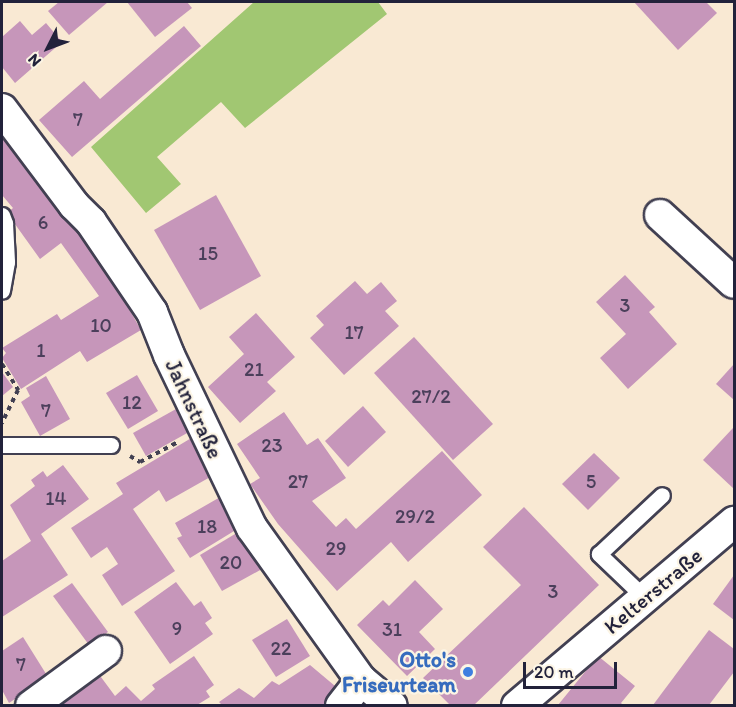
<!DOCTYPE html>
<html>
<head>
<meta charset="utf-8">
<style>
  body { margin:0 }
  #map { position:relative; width:736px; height:707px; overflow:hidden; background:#f9e9d3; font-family:Itim,sans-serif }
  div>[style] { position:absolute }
  .green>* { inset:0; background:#a1c772 }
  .building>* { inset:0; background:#c696ba }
  .path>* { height:4px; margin-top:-2px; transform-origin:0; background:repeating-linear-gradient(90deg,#424052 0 4.5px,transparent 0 9px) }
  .roads { filter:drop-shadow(2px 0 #424052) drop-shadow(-2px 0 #424052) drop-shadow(0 2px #424052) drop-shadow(0 -2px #424052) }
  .service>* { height:15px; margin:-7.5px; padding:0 7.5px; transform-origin:7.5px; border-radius:7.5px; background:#fff }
  .minor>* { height:30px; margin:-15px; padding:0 15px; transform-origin:15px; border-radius:15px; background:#fff }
  .dots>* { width:16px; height:16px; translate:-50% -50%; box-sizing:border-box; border:3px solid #fcf5e5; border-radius:50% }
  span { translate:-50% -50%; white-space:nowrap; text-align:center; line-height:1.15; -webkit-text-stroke:4.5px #fcf5e5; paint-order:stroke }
  .number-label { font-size:20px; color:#4b3f5b }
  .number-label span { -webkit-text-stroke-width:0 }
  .street-label { font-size:22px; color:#22223b }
  .shop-label { font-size:22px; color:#366cbe; font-weight:700 }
  .right { translate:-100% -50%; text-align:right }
  .frame { position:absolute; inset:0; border:3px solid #22223b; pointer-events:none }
  .north { position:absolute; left:18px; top:18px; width:60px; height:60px; -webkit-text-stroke:4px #fcf5e5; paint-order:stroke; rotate:228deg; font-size:16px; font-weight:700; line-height:24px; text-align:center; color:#22223b }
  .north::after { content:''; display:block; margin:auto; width:21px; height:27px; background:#22223b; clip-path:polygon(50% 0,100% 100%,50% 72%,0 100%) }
  .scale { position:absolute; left:523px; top:662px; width:94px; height:27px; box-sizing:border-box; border:3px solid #22223b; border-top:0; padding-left:8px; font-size:18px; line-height:21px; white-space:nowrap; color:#22223b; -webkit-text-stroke:4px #fcf5e5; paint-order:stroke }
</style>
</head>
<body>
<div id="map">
  <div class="green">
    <div style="clip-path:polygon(254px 2px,378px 2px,387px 14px,245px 128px,221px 102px,157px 157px,181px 184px,146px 213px,91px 147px)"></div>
  </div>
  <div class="building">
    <div style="clip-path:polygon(59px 2px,108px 2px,69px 35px,48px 11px)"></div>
    <div style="clip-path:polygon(127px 2px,187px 2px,192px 8px,155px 37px)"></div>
    <div style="clip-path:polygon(634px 2px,706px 2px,717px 13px,678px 50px)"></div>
    <div style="clip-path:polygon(20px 21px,32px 35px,46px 23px,62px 42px,15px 83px,2px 67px,2px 37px)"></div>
    <div style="clip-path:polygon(184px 26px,201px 46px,72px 157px,39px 120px,84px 81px,100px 99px)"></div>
    <div style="clip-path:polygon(2px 130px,78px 231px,116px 286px,141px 330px,87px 362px,80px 351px,21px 389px,2px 358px,6px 353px,2px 348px,57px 314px,61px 320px,99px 296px,61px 243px,40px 259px,7px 213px,13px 208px,2px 195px)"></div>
    <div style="clip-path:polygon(216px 195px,261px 276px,200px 310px,154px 230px)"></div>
    <div style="clip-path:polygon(625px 275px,655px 307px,649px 312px,677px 344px,628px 389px,600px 358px,626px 334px,596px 302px)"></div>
    <div style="clip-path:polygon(355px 281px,367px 294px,381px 282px,397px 301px,385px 311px,399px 326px,344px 375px,310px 338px,324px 325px,316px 316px)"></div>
    <div style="clip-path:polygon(256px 313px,295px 357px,267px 382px,276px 391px,240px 423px,208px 387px,244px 354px,229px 337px)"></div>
    <div style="clip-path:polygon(414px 337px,493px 424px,453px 460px,374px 373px)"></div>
    <div style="clip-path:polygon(734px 364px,734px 400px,716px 384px)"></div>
    <div style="clip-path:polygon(2px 372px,13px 387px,2px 396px)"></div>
    <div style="clip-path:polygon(137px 375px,158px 411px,128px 429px,106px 393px)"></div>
    <div style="clip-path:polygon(46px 376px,70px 419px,40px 436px,21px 402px,30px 396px,26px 388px)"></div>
    <div style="clip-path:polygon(363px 406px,386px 432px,348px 467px,325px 441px)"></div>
    <div style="clip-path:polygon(176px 409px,189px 432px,146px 456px,133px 433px)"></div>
    <div style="clip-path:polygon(284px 412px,307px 445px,318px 438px,346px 478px,312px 501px,336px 527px,346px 518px,356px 529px,442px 451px,482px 495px,408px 562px,391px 542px,337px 591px,278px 524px,250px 484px,260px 478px,237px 444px)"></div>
    <div style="clip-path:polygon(733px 428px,734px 430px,734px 489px,703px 460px)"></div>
    <div style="clip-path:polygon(193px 437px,212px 476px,166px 502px,159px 490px,133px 509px,175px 571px,122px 606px,102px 575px,118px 564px,107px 547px,91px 558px,71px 528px,123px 494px,116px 483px)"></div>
    <div style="clip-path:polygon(594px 453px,620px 478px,588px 510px,562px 484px)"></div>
    <div style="clip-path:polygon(63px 465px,89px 499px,41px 534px,68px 575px,2px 617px,2px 561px,31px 541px,10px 505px,35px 486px,31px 480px,43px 471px,47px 477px)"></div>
    <div style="clip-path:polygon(222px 496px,239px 528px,190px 558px,177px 538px,182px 536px,175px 523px)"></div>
    <div style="clip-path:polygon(524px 507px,599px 585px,474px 705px,450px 705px,423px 678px,521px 585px,483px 547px)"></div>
    <div style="clip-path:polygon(240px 531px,262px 569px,222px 591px,200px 555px)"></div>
    <div style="clip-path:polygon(734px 575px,734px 620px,713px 604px)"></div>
    <div style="clip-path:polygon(415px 580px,443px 609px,419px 632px,435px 649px,407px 676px,357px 625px,383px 600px,389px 606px)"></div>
    <div style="clip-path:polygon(176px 582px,194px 606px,201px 601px,212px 618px,205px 623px,213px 634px,170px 664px,134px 612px)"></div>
    <div style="clip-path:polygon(72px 583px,108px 632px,89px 645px,53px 596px)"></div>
    <div style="clip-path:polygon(287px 619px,310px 656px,276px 677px,252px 640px)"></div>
    <div style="clip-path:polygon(709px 630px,734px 649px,734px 672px,709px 705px,653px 705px)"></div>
    <div style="clip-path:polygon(23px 637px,48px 677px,9px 703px,2px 690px,2px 651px)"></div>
    <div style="clip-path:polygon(194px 656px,214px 685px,206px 691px,210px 697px,197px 705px,60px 705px,98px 673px,115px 696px,126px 686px,141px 701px,155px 689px,152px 685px)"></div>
    <div style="clip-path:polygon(598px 656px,635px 686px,621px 703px,623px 705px,558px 705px)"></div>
    <div style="clip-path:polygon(310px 665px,335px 686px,330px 705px,222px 705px,219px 702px,239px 688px,254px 698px,272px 681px,279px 685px)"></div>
  </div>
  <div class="path">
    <div style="left:2px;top:364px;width:31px;rotate:58deg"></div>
    <div style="left:18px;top:390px;width:37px;rotate:116deg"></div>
    <div style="left:130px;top:456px;width:12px;rotate:31deg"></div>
    <div style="left:140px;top:462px;width:41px;rotate:-27.8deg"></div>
  </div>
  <div class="roads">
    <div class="service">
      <div style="left:2px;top:215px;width:9px;rotate:69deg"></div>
      <div style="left:5px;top:223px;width:39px;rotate:87deg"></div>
      <div style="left:7px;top:262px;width:29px;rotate:100deg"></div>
      <div style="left:2px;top:445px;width:109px"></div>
      <div style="left:645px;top:598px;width:64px;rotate:-136.3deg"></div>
      <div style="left:599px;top:554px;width:86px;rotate:-43.1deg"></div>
    </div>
    <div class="minor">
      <div style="left:2px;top:109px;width:120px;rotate:53.1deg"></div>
      <div style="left:74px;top:205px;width:24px;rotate:45deg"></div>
      <div style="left:91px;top:222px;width:109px;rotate:55.9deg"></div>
      <div style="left:152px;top:312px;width:46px;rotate:68.4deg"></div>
      <div style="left:169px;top:355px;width:192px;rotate:64.4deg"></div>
      <div style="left:252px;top:528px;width:187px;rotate:54.4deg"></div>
      <div style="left:361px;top:680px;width:40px;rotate:40deg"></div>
      <div style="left:660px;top:215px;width:100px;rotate:42.6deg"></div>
      <div style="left:31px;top:706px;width:93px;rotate:-36.3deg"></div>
      <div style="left:341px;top:706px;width:33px;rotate:-52deg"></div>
      <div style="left:517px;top:706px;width:285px;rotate:-40.3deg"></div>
    </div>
  </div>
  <div class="dots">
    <div style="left:468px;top:672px;background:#3f7fe0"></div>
  </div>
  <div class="number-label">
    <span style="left:78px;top:119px">7</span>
    <span style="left:43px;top:222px">6</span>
    <span style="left:208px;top:253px">15</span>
    <span style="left:625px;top:305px">3</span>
    <span style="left:101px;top:325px">10</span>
    <span style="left:354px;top:332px">17</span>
    <span style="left:41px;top:350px">1</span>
    <span style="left:254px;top:369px">21</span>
    <span style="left:431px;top:396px">27/2</span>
    <span style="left:132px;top:402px">12</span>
    <span style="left:46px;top:410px">7</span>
    <span style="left:272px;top:445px">23</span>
    <span style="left:298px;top:481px">27</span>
    <span style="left:591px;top:481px">5</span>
    <span style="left:56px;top:498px">14</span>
    <span style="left:415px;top:516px">29/2</span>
    <span style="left:207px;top:526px">18</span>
    <span style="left:336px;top:548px">29</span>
    <span style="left:231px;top:562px">20</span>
    <span style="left:553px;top:591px">3</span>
    <span style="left:177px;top:628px">9</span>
    <span style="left:392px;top:629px">31</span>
    <span style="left:281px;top:648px">22</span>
    <span style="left:21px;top:664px">7</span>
  </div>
  <div class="street-label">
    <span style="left:194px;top:409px;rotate:65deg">Jahnstraße</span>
    <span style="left:653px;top:591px;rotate:-40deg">Kelterstraße</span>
  </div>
  <div class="shop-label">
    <span class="right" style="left:456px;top:672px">Otto's<br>Friseurteam</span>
  </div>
  <div class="frame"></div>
  <div class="north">N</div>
  <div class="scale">20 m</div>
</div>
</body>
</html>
